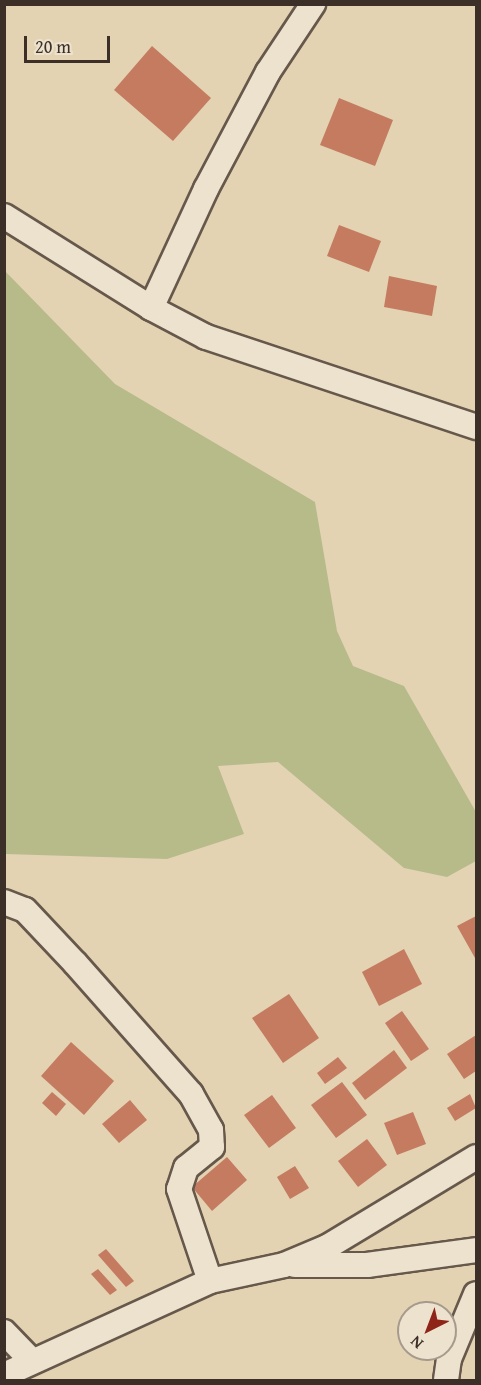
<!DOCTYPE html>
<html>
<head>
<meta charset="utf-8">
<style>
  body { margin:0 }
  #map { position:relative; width:481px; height:1385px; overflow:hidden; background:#e3d3b3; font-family:"Gentium Book Plus",serif }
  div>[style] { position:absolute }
  .green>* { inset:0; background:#b7bb8a }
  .building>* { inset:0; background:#c47b5f }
  .roads { filter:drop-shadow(2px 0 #66584b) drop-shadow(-2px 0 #66584b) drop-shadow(0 2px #66584b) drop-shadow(0 -2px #66584b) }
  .minor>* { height:24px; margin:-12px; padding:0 12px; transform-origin:12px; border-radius:12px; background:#ede2ce }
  span { translate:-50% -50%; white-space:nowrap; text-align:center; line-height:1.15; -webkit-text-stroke:4.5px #ede2ce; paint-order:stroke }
  .frame { position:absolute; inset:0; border:6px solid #3c2f28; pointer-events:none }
  .north { position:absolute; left:397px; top:1301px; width:60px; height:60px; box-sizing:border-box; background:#ede2ce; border:2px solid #a69a8c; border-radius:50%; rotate:222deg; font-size:16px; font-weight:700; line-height:24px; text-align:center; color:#3c2f28 }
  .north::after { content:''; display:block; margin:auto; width:21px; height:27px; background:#8f2418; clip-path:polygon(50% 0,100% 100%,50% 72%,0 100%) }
  .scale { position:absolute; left:24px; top:36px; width:86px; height:27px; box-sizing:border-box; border:3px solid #3c2f28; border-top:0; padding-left:8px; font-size:18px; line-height:21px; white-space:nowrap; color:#3c2f28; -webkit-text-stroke:4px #ede2ce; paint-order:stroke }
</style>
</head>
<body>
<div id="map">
  <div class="green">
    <div style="clip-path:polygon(5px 271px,115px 384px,315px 502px,337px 631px,353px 666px,404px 686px,476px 812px,476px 861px,447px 877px,404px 868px,278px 762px,218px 766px,244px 834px,167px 859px,5px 854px)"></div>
  </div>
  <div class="building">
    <div style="clip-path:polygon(152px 46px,211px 98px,173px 141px,114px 90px)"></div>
    <div style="clip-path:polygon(339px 98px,393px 120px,375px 166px,320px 145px)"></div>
    <div style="clip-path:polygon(339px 225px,381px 241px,369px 272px,327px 256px)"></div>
    <div style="clip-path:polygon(389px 276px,437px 286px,432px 316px,384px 307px)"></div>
    <div style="clip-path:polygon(476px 916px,476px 957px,475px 958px,457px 926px)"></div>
    <div style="clip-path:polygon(404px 949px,422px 984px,379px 1006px,362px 972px)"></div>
    <div style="clip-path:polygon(289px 994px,319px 1038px,283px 1063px,252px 1018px)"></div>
    <div style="clip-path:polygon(402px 1011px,429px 1049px,411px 1061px,385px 1023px)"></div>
    <div style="clip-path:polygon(476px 1035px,476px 1071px,464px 1079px,447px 1054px)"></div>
    <div style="clip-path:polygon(71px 1042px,114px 1081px,84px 1115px,41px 1076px)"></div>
    <div style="clip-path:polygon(394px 1050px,407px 1068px,365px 1100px,352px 1083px)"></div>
    <div style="clip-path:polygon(338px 1057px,347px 1068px,325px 1084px,317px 1073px)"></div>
    <div style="clip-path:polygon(342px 1082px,367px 1115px,336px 1138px,311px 1105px)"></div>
    <div style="clip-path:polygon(52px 1092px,66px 1104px,56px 1116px,42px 1103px)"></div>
    <div style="clip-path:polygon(470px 1094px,476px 1108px,455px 1121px,447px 1108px)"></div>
    <div style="clip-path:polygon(272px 1095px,296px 1128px,269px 1148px,244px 1115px)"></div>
    <div style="clip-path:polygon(130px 1100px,147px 1120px,119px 1143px,102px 1124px)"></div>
    <div style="clip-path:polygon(413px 1112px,426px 1144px,397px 1155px,384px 1123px)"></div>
    <div style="clip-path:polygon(367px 1139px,387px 1165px,358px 1187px,338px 1161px)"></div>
    <div style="clip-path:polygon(227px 1157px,247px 1180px,212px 1211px,192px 1187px)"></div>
    <div style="clip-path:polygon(295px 1166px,309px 1188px,290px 1199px,277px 1177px)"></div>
    <div style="clip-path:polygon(106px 1249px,134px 1281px,126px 1287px,98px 1255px)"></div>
    <div style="clip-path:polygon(98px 1269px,117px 1290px,110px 1295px,91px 1274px)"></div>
  </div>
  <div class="roads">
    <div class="minor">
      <div style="left:4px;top:216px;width:173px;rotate:32deg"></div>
      <div style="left:151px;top:308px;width:62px;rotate:27.8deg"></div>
      <div style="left:206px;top:337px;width:285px;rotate:18.4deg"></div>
      <div style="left:151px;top:308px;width:131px;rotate:-65.2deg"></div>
      <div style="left:206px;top:189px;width:132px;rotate:-62.1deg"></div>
      <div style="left:268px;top:72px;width:82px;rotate:-56.5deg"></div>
      <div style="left:4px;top:902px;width:22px;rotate:21deg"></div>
      <div style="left:25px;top:910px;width:73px;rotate:46.7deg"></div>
      <div style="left:75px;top:963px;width:175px;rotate:48.5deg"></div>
      <div style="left:191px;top:1094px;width:41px;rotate:60.9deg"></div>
      <div style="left:211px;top:1130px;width:17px;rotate:87deg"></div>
      <div style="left:212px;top:1147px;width:33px;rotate:141deg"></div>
      <div style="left:186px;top:1168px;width:22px;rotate:108deg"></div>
      <div style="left:179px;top:1189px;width:97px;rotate:71.4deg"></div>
      <div style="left:295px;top:1265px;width:72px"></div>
      <div style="left:367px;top:1265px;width:110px;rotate:-7.8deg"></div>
      <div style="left:4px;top:1332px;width:40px;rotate:46deg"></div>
      <div style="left:4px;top:1375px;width:226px;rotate:-24.5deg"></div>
      <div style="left:210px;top:1281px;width:76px;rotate:-12.2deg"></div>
      <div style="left:284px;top:1265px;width:47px;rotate:-22.7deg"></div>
      <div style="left:327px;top:1247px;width:174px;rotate:-31.1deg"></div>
      <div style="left:446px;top:1380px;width:21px;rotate:-82deg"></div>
      <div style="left:449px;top:1359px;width:70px;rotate:-67.4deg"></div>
    </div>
  </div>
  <div class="frame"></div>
  <div class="north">N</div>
  <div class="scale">20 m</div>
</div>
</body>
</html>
